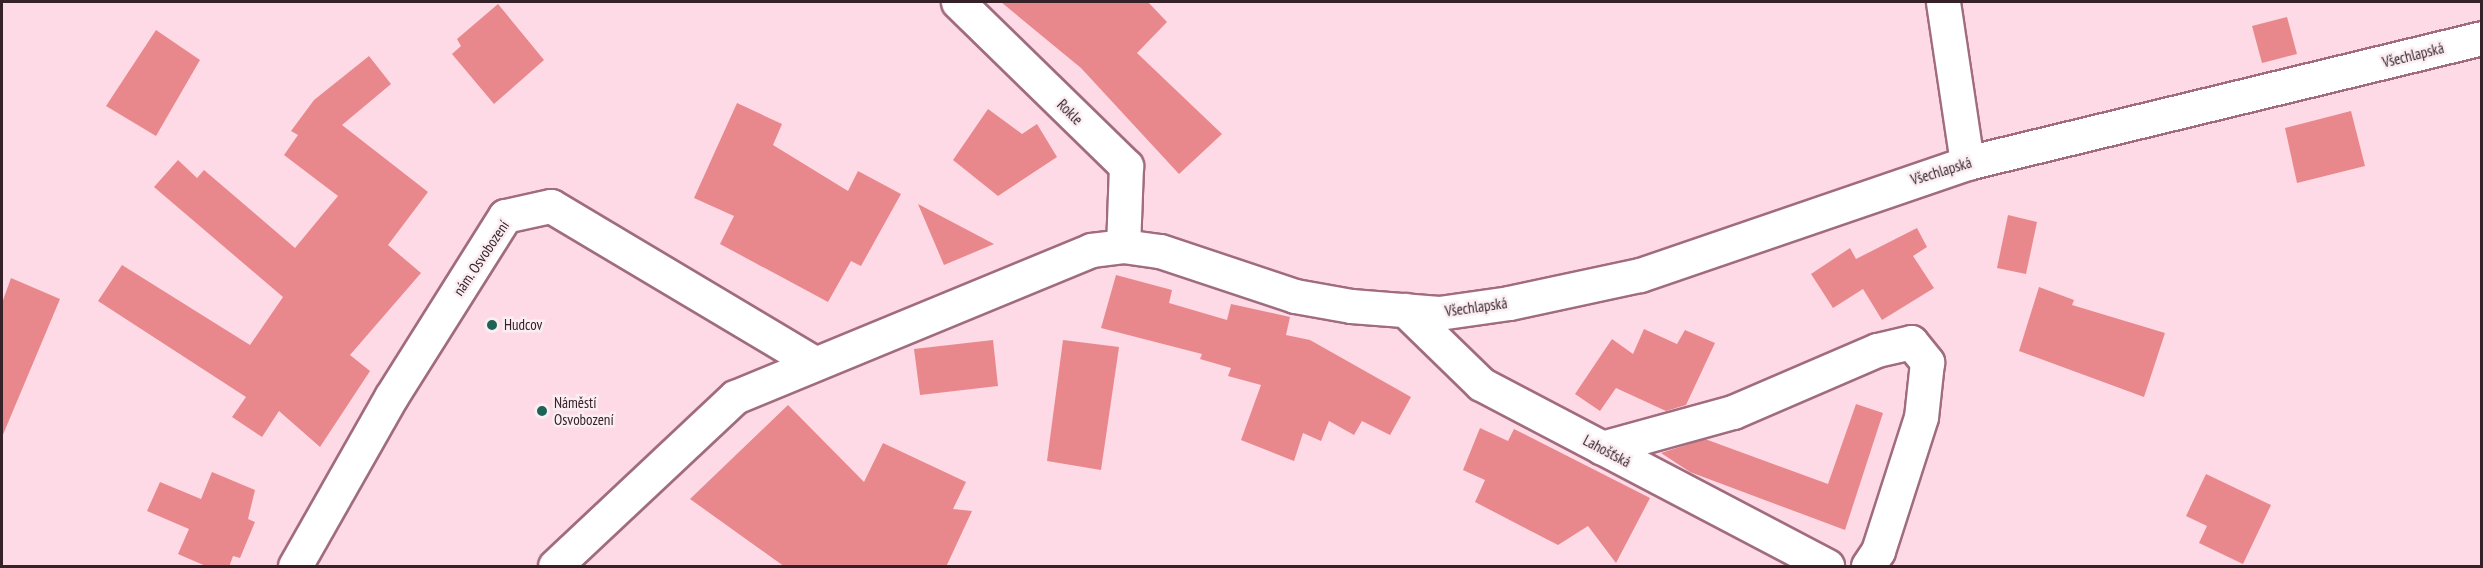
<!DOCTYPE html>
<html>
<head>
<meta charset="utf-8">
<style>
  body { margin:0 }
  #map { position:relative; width:2483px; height:568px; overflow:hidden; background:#fddae5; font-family:"PT Sans Narrow",sans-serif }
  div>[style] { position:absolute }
  .building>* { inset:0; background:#e9888c }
  .roads { filter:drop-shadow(2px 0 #a06c7e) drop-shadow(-2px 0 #a06c7e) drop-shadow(0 2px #a06c7e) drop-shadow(0 -2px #a06c7e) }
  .minor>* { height:33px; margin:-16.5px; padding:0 16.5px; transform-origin:16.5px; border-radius:16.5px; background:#fff }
  .dots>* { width:16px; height:16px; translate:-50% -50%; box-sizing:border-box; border:3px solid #faeef2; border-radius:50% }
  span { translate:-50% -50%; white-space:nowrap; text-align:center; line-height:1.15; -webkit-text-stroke:5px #faeef2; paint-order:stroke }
  .street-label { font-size:15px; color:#372129 }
  .poi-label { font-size:15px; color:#372129 }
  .left { translate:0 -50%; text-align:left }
  .frame { position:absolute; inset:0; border:3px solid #372129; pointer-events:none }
</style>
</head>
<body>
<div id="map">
  <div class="building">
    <div style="clip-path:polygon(1001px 2px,1148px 2px,1167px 22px,1137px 53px,1222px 134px,1179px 174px,1081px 68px)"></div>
    <div style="clip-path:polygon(498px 4px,544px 60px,494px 104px,452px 54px,461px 46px,457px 39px)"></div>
    <div style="clip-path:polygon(2287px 17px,2297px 54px,2262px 63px,2252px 26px)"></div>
    <div style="clip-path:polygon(156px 30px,200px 60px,156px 136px,106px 106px)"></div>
    <div style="clip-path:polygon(369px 56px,391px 84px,342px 125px,428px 192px,388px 245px,421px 273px,350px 355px,370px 371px,320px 447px,279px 411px,262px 437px,232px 417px,246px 397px,98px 301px,122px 265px,250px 345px,283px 297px,154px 187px,178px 160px,197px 178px,204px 170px,295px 248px,338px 196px,284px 155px,298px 135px,291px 131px,314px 100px)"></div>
    <div style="clip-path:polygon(737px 103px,782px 124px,773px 145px,848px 191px,858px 171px,901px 194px,861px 266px,851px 261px,828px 302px,720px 244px,734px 216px,694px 198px)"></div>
    <div style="clip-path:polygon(988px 109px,1022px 134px,1037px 124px,1057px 157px,998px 196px,953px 160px)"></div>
    <div style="clip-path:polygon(2351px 111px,2365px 166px,2297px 183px,2285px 128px)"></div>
    <div style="clip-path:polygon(918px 204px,994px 244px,944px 265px)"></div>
    <div style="clip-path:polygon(2008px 215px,2037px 222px,2026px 274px,1997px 268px)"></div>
    <div style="clip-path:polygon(1917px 228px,1927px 247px,1913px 256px,1934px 288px,1882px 320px,1863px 289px,1833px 308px,1811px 274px,1850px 248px,1856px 259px)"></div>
    <div style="clip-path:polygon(1116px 275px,1172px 290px,1169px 303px,1227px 320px,1231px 304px,1290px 317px,1286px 335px,1310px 340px,1411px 397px,1390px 435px,1362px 421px,1354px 435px,1329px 421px,1321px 441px,1303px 433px,1294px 461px,1241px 440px,1261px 385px,1228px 376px,1231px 368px,1200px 359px,1202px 354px,1101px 328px)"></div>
    <div style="clip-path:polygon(11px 278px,60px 299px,2px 437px,2px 303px)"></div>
    <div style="clip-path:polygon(2039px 287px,2074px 300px,2072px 305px,2165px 333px,2144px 397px,2019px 351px)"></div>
    <div style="clip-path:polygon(1644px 329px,1677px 344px,1685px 330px,1715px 343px,1686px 405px,1666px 411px,1616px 388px,1600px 411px,1575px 394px,1612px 339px,1633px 354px)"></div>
    <div style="clip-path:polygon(993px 340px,998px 386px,920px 395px,914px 349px)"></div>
    <div style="clip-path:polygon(1063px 340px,1119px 347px,1101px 470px,1047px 461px)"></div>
    <div style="clip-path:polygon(1856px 404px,1883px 413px,1845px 530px,1690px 472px,1661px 453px,1705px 439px,1828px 484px)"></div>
    <div style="clip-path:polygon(788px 405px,864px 482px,883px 443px,966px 482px,953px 509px,972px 511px,946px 567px,785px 567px,690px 499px)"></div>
    <div style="clip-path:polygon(1480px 428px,1508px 441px,1514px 429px,1650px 498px,1616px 563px,1588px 526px,1558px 545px,1475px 502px,1485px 480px,1463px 470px)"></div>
    <div style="clip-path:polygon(212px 472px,255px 490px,248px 519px,255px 522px,240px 558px,233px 556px,229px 567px,208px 567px,178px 554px,189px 529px,147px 511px,160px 482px,201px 499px)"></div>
    <div style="clip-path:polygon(2206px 474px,2271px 505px,2243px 564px,2199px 543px,2207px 526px,2186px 516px)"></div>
  </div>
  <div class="roads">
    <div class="minor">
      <div style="left:958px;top:2px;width:235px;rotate:44.3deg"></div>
      <div style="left:1126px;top:166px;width:80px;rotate:92.1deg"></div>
      <div style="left:1943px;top:2px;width:163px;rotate:81.5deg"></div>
      <div style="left:1405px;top:310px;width:106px;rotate:44.2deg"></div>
      <div style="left:1481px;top:384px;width:391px;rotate:27.7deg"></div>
      <div style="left:1602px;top:448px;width:136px;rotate:-15.4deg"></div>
      <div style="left:1733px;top:412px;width:157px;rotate:-23.3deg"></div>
      <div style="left:1877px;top:350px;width:35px;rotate:-13deg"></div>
      <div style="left:1911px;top:342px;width:26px;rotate:51deg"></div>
      <div style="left:1927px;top:362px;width:55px;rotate:96.2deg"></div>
      <div style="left:1921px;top:417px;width:141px;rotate:107.8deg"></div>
      <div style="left:1878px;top:551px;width:18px;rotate:124deg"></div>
      <div style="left:295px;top:566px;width:194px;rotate:-60.4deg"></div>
      <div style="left:391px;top:397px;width:214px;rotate:-57.8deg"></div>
      <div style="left:505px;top:216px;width:47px;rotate:-12.3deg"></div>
      <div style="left:551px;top:206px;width:303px;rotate:30.8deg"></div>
      <div style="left:555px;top:566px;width:247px;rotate:-43.2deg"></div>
      <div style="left:735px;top:397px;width:385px;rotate:-22.4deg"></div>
      <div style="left:1091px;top:250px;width:32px;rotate:-7deg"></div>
      <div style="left:1123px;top:246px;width:37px;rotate:8deg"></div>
      <div style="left:1160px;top:251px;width:142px;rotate:18.4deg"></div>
      <div style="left:1295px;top:296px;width:57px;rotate:10.1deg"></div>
      <div style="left:1351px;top:306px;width:88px;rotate:4.5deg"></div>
      <div style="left:1439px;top:313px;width:71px;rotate:-8.1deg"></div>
      <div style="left:1509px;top:303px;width:134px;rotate:-12.1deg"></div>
      <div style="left:1640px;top:275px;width:346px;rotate:-18.9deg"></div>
      <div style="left:1967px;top:163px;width:530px;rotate:-13.64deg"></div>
    </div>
  </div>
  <div class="dots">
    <div style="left:492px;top:325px;background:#1d6356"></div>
    <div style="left:542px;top:411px;background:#1d6356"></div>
  </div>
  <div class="street-label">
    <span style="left:2413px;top:55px;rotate:-14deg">Všechlapská</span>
    <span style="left:1070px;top:112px;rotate:45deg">Rokle</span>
    <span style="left:1941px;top:171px;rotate:-17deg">Všechlapská</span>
    <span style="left:481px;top:258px;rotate:-56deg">nám. Osvobození</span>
    <span style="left:1476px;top:307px;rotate:-8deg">Všechlapská</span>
    <span style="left:1607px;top:451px;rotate:28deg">Lahošťská</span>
  </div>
  <div class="poi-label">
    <span class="left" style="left:504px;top:325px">Hudcov</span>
    <span class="left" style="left:554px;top:411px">Náměstí<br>Osvobození</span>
  </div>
  <div class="frame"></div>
</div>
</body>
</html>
